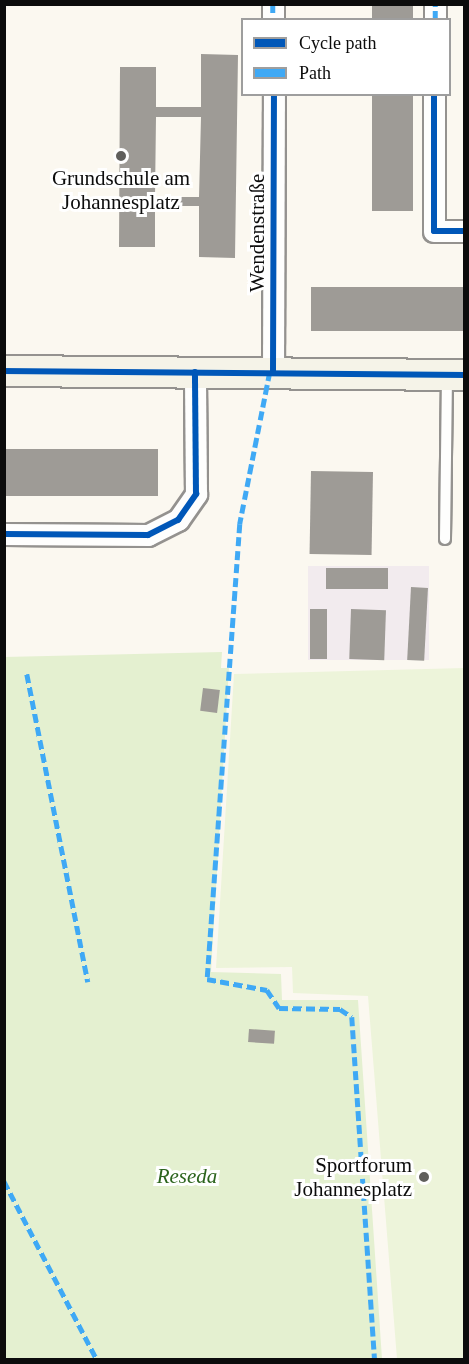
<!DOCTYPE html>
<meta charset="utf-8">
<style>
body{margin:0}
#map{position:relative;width:469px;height:1364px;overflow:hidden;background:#fbf8f0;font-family:Georgia,serif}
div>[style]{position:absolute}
.industrial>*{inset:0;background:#f2ebee;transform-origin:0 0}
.green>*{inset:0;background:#e4f0d0}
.pitch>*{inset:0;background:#edf4da}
.building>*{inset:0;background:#9e9b96;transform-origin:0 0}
.roads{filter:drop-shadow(2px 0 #94928f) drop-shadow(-2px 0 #94928f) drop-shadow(0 2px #94928f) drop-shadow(0 -2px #94928f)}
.lane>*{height:10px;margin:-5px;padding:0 5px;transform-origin:5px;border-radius:5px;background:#fefefd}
.street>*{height:21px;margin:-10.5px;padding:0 10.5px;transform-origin:10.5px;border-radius:10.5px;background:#fefefd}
.secondary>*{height:30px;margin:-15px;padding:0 15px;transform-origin:15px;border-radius:15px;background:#f5f3e8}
.quiet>*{height:4.5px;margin-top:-2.25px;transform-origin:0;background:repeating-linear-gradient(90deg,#3fa9f5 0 9px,transparent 0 13.5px)}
.cycleway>*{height:6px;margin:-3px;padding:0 3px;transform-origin:3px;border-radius:3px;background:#0057b8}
.dots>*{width:16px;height:16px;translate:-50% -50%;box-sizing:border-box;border:3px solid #fff;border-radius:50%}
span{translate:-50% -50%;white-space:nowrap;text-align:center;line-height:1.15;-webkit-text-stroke:6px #fff;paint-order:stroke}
.poi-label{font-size:21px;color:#0c0c0c}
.right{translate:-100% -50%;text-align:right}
.street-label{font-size:21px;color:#0c0c0c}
.park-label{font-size:21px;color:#2c641d;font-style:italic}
.frame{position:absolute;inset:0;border:6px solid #0c0c0c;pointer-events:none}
.legend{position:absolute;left:241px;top:18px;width:210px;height:78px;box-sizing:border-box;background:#fff;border:2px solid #9e9e9e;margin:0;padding:8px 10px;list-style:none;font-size:18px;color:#0c0c0c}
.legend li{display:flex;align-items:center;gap:12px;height:30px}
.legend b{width:30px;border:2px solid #9e9e9e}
</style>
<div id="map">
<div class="industrial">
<div style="left:308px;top:566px;width:121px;height:94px"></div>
</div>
<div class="green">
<div style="clip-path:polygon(222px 652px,221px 668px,229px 668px,211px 972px,281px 974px,282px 1000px,358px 1000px,382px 1359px,5px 1359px,4px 657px)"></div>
</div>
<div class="pitch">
<div style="clip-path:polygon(464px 668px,464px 1359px,397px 1359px,368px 996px,293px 993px,292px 967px,216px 968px,234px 674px)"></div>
</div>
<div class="building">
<div style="left:372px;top:4px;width:41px;height:16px"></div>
<div style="clip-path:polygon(evenodd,201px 54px,238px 55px,235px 258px,199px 257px,199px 206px,155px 206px,155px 247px,119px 247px,120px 67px,156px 67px,156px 107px,201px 107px,201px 54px,156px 117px,201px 117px,199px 197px,155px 197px,156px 117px)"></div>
<div style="left:372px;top:94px;width:41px;height:117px"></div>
<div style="left:311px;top:287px;width:153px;height:44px"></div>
<div style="left:4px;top:449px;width:154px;height:47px"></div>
<div style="left:311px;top:471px;width:62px;height:83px;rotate:1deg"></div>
<div style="left:326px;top:568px;width:62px;height:21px"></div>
<div style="left:411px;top:587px;width:17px;height:73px;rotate:3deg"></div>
<div style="left:310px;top:609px;width:17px;height:50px"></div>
<div style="left:351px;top:609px;width:35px;height:50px;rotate:2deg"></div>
<div style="left:203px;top:688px;width:17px;height:23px;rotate:7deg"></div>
<div style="left:249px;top:1029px;width:26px;height:13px;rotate:4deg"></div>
</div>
<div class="roads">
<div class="lane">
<div style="left:445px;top:539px;width:164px;rotate:-89.3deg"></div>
</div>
<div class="street">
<div style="left:273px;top:4px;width:16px;rotate:90deg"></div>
<div style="left:435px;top:20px;width:16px;rotate:-90deg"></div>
<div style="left:434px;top:94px;width:137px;rotate:90deg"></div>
<div style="left:434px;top:231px;width:30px"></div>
<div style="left:273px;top:372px;width:278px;rotate:-89.8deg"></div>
<div style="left:4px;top:534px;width:144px;rotate:0.4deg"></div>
<div style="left:148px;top:535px;width:34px;rotate:-27deg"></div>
<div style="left:178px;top:520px;width:32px;rotate:-55deg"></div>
<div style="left:196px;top:494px;width:122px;rotate:-90.5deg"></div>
</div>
<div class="secondary">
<div style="left:4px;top:371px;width:460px;rotate:0.5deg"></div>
</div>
</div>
<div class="quiet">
<div style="left:273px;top:4px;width:16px;rotate:90deg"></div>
<div style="left:435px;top:20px;width:16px;rotate:-90deg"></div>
<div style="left:270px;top:372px;width:155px;rotate:101.2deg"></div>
<div style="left:240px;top:524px;width:456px;rotate:94.1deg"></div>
<div style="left:207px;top:979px;width:61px;rotate:10.4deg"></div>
<div style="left:267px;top:990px;width:22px;rotate:56deg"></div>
<div style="left:279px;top:1008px;width:61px;rotate:0.9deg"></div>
<div style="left:340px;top:1009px;width:14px;rotate:34deg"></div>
<div style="left:352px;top:1017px;width:344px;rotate:86.2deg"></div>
<div style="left:27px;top:674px;width:314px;rotate:78.8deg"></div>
<div style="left:4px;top:1181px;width:202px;rotate:62.5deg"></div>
</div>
<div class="cycleway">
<div style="left:434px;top:94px;width:137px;rotate:90deg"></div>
<div style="left:434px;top:231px;width:30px"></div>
<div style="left:4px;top:371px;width:460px;rotate:0.5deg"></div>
<div style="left:273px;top:372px;width:278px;rotate:-89.8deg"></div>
<div style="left:4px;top:534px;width:144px;rotate:0.4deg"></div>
<div style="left:148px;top:535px;width:34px;rotate:-27deg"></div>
<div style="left:178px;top:520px;width:32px;rotate:-55deg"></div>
<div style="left:196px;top:494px;width:122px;rotate:-90.5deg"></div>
</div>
<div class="dots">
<div style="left:121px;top:156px;background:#605f5c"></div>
<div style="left:424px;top:1177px;background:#605f5c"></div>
</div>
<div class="poi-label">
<span style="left:121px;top:190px">Grundschule am<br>Johannesplatz</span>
<span class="right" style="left:412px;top:1177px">Sportforum<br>Johannesplatz</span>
</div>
<div class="street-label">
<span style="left:257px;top:233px;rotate:-90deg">Wendenstraße</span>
</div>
<div class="park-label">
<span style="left:187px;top:1176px">Reseda</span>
</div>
<div class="frame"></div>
<ul class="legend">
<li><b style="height:8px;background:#0057b8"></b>Cycle path</li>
<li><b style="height:8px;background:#3fa9f5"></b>Path</li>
</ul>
</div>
